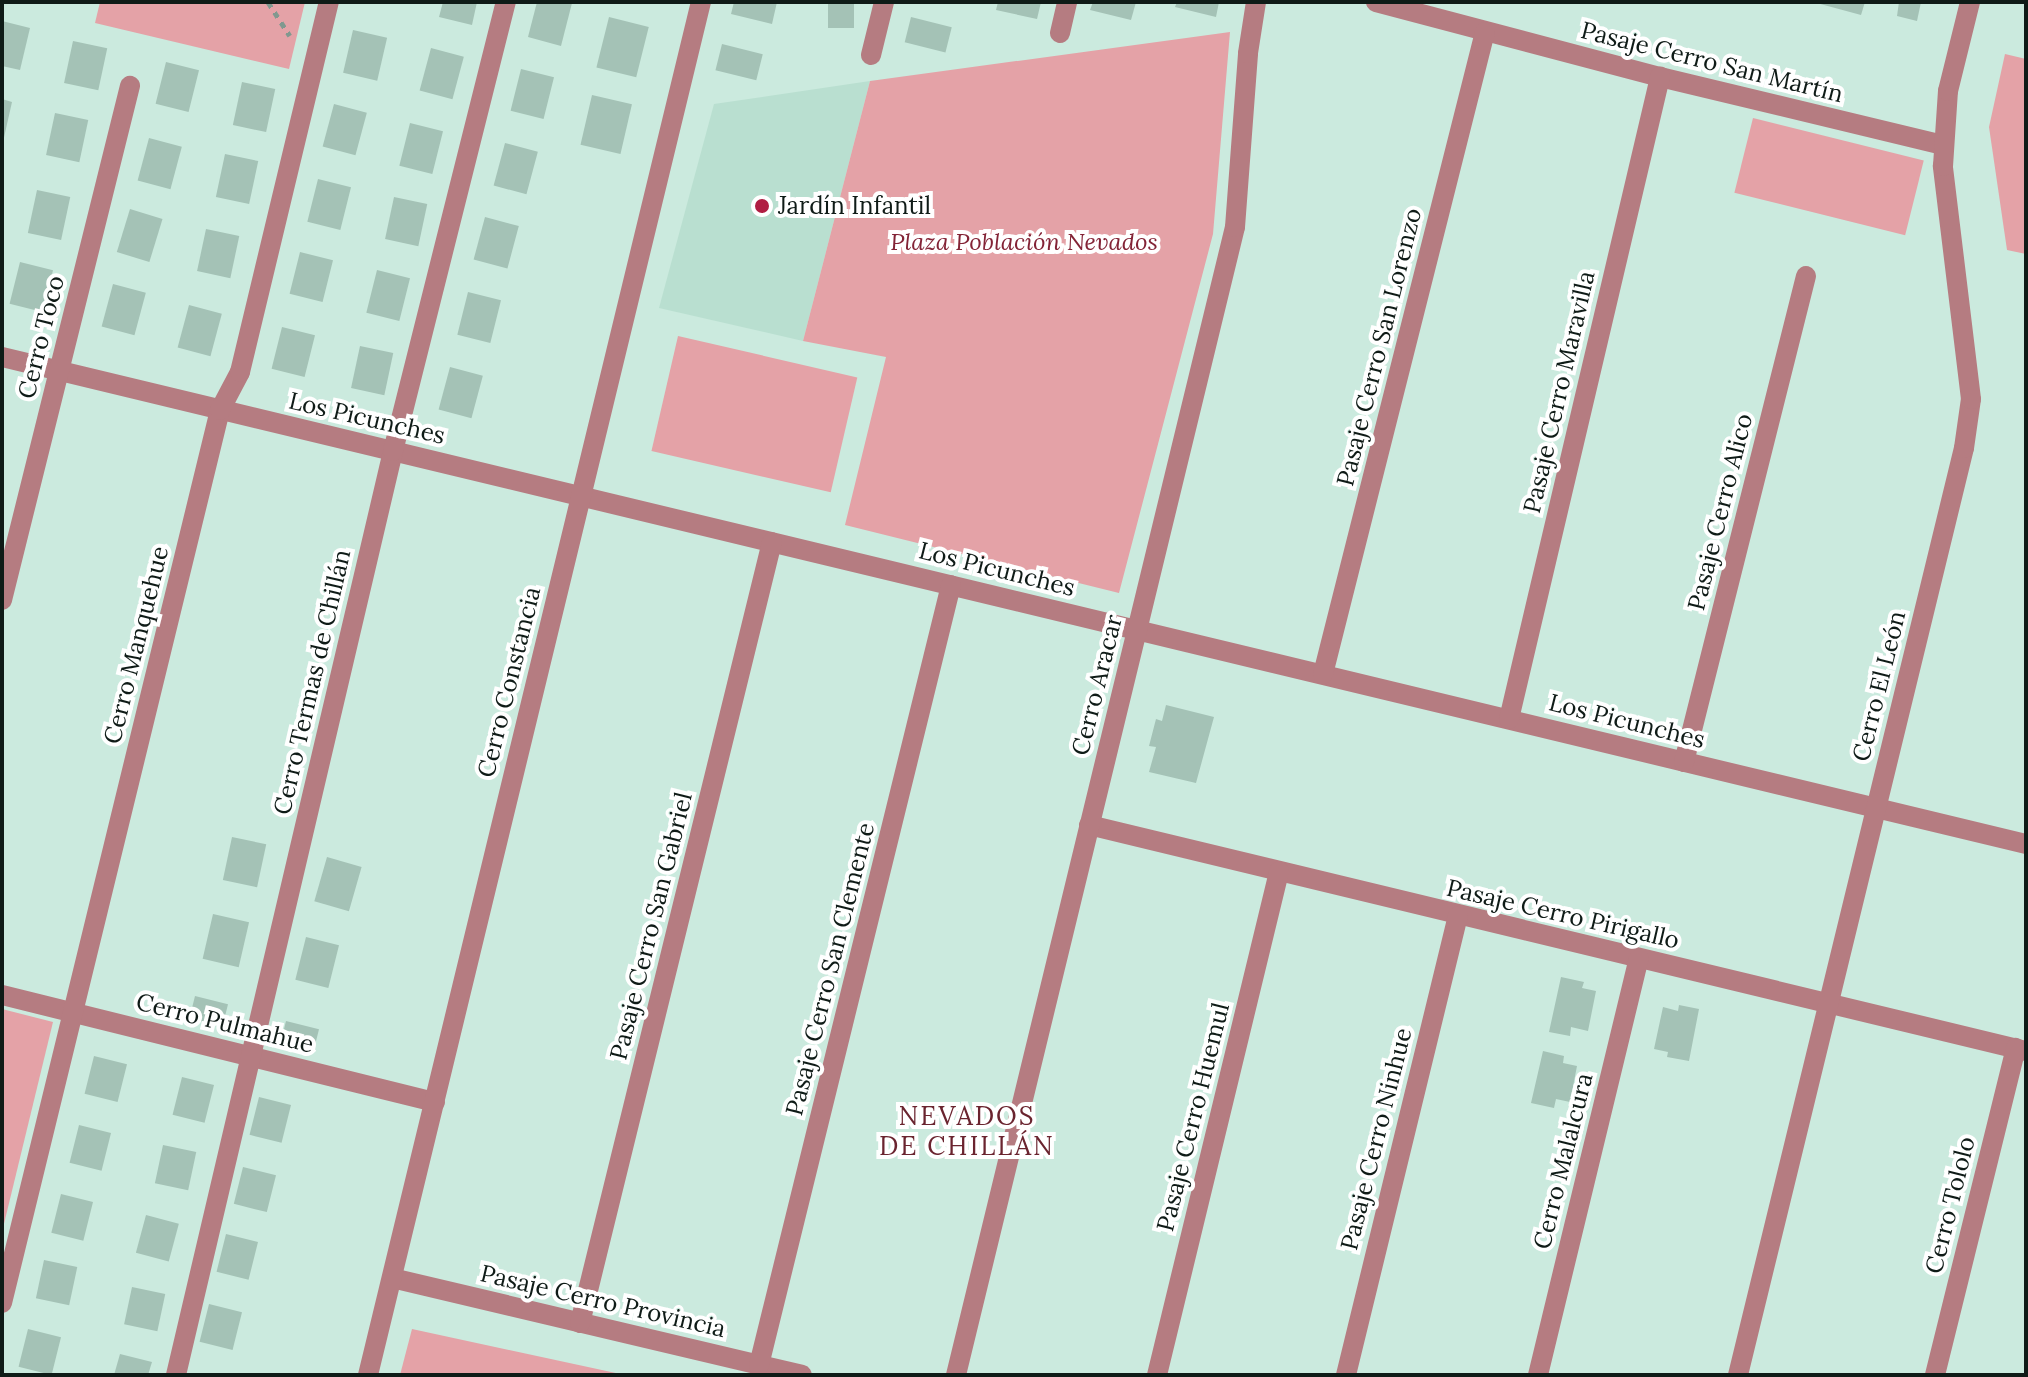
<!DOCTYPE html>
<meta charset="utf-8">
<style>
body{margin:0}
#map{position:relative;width:2028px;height:1377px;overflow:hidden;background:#cbeade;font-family:Lora,serif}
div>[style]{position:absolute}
.built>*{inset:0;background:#b9dfd0}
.green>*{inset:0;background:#e4a2a7;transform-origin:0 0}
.building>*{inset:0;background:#a4c2b6;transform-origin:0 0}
.path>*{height:5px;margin-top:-2.5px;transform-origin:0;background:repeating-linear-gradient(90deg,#81988f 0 6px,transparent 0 12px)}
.minor>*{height:20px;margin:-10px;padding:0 10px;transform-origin:10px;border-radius:10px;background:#b57c81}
.tertiary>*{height:20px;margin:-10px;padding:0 10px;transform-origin:10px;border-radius:10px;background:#b57c81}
.dots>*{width:22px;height:22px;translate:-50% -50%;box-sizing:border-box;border:4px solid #fff;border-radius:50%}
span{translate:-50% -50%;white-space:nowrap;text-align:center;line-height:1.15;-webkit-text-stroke:8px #fff;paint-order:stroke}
.street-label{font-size:24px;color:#0f1b17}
.poi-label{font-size:24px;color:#0f1b17}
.left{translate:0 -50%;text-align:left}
.park-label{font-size:24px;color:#832336;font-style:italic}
.neighbourhood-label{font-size:26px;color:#6a242f;letter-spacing:2px}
.frame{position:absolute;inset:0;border:4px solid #0f1b17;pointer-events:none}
</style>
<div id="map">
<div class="built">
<div style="clip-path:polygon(870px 81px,803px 341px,659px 308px,714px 104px)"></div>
</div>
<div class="green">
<div style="clip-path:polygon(100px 2px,305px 2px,289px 69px,95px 23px)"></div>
<div style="clip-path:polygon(1230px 32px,1213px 234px,1119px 593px,845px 525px,886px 357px,803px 341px,870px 81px)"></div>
<div style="clip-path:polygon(2005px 54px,2026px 59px,2026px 254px,2007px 250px,1989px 127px)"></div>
<div style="left:1753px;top:118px;width:176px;height:77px;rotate:14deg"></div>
<div style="left:678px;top:336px;width:184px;height:118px;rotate:13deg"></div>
<div style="clip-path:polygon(2px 1009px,53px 1022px,2px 1232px)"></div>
<div style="clip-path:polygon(412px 1329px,625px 1375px,400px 1375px)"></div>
</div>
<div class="building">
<div style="clip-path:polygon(443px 2px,477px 2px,472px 25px,439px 17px)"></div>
<div style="clip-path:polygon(537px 2px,572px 3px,561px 46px,528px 37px)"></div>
<div style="clip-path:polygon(734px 2px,777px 2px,772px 24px,731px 14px)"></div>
<div style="left:828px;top:2px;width:26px;height:26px"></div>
<div style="clip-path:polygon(998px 2px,1041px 2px,1037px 19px,996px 10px)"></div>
<div style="clip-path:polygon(1093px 2px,1136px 2px,1131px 20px,1090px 10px)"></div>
<div style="clip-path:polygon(1177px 2px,1219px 2px,1216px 17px,1175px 7px)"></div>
<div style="clip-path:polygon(1813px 2px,1865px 2px,1861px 15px)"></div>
<div style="clip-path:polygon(1899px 2px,1921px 2px,1917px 21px,1897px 16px)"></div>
<div style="left:609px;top:17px;width:41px;height:52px;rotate:14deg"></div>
<div style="left:911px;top:17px;width:42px;height:26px;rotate:14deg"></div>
<div style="clip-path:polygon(2px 21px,30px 28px,20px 70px,2px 66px)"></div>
<div style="left:353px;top:30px;width:35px;height:44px;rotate:13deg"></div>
<div style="left:73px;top:41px;width:35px;height:43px;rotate:12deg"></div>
<div style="left:722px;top:44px;width:42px;height:27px;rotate:14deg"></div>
<div style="left:431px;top:48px;width:34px;height:44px;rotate:15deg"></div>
<div style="left:166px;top:62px;width:34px;height:43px;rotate:14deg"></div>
<div style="left:521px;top:69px;width:34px;height:43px;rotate:14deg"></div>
<div style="left:242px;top:82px;width:34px;height:44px;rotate:12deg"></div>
<div style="left:592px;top:95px;width:41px;height:51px;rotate:13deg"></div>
<div style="clip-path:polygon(2px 99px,12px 102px,3px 142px,2px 142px)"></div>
<div style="left:334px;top:104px;width:34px;height:44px;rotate:15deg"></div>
<div style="left:55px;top:113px;width:34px;height:43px;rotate:12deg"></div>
<div style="left:410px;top:123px;width:34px;height:44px;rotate:14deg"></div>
<div style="left:149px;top:138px;width:34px;height:44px;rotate:15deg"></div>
<div style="left:505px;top:143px;width:34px;height:44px;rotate:15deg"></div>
<div style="left:225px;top:154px;width:34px;height:44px;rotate:12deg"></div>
<div style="left:318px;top:179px;width:34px;height:44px;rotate:14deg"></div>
<div style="left:37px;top:190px;width:34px;height:44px;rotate:12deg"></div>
<div style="left:394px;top:197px;width:34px;height:43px;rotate:12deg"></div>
<div style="left:130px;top:209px;width:34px;height:45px;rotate:17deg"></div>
<div style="left:485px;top:217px;width:35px;height:44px;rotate:15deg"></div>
<div style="left:206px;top:229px;width:34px;height:43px;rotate:12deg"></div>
<div style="left:300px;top:252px;width:34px;height:43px;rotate:14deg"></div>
<div style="left:20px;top:262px;width:34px;height:43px;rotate:14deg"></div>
<div style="left:377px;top:270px;width:34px;height:44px;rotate:14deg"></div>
<div style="left:113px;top:284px;width:34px;height:44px;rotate:15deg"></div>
<div style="left:468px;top:292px;width:34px;height:44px;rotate:14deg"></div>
<div style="left:189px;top:305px;width:34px;height:44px;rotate:15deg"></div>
<div style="left:282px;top:327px;width:34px;height:43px;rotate:14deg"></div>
<div style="left:360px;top:346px;width:34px;height:43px;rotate:12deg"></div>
<div style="left:450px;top:367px;width:34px;height:44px;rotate:15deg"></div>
<div style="clip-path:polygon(1166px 705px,1214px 717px,1196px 783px,1149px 772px,1156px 747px,1149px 746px,1156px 719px,1162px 721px)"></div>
<div style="left:232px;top:837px;width:35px;height:44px;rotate:12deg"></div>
<div style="left:327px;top:857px;width:36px;height:46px;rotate:16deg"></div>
<div style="left:213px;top:914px;width:37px;height:46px;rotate:13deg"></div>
<div style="left:306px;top:937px;width:34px;height:44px;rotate:14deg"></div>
<div style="clip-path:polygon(1561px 977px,1584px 982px,1582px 988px,1596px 991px,1588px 1031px,1571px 1027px,1570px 1036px,1549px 1032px)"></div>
<div style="left:195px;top:996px;width:34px;height:23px;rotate:14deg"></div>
<div style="clip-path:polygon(1679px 1005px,1699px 1009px,1689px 1061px,1667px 1057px,1668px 1052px,1654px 1049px,1663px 1007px,1678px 1011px)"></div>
<div style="left:286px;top:1021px;width:34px;height:22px;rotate:14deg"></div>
<div style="clip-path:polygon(1543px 1051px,1564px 1056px,1563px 1063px,1577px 1066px,1570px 1102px,1556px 1099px,1554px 1108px,1531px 1103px)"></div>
<div style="left:94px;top:1056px;width:34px;height:39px;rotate:14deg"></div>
<div style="left:182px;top:1077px;width:33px;height:39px;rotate:14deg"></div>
<div style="left:259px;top:1097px;width:33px;height:39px;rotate:14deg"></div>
<div style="left:79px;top:1125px;width:33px;height:39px;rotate:14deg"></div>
<div style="left:163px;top:1145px;width:34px;height:39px;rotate:12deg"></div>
<div style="left:243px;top:1167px;width:34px;height:38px;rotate:14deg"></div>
<div style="left:61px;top:1194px;width:33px;height:40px;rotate:14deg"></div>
<div style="left:146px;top:1215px;width:34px;height:39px;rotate:15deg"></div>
<div style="left:226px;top:1234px;width:33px;height:39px;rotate:14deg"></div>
<div style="left:44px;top:1260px;width:34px;height:39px;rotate:12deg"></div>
<div style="left:132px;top:1287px;width:34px;height:38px;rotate:12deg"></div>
<div style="left:209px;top:1304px;width:34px;height:39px;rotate:14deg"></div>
<div style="left:28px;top:1329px;width:34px;height:39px;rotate:14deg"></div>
<div style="clip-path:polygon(120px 1354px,152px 1362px,148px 1375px,114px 1375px)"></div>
</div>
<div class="path">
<div style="left:268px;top:2px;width:40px;rotate:57.1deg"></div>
</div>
<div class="minor">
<div style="left:1376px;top:2px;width:294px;rotate:14.8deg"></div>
<div style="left:1660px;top:77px;width:291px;rotate:13.5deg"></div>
<div style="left:1060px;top:33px;width:32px;rotate:-77deg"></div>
<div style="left:871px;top:55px;width:55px;rotate:-76.2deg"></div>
<div style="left:2px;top:357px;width:2082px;rotate:13.53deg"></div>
<div style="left:2px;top:600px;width:530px;rotate:-76.02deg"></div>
<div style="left:1323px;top:674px;width:662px;rotate:-75.84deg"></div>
<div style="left:1509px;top:719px;width:660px;rotate:-76.76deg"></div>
<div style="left:1684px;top:762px;width:501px;rotate:-75.91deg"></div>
<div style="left:1089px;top:825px;width:964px;rotate:13.56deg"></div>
<div style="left:2px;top:995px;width:446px;rotate:13.9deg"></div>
<div style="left:392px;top:1278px;width:421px;rotate:13.3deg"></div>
<div style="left:2px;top:1303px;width:919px;rotate:-76.28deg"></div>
<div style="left:220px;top:410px;width:43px;rotate:-62.2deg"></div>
<div style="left:240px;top:372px;width:381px;rotate:-76.5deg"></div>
<div style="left:580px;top:1323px;width:804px;rotate:-76.19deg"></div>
<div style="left:759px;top:1365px;width:803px;rotate:-76.17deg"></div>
<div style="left:176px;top:1375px;width:949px;rotate:-76.78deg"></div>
<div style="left:393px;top:451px;width:463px;rotate:-75.9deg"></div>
<div style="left:368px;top:1375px;width:1413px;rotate:-76.37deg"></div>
<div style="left:1157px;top:1375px;width:518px;rotate:-76.37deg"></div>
<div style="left:1346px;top:1375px;width:472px;rotate:-76.3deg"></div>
<div style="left:1538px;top:1375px;width:428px;rotate:-76.4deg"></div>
<div style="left:1738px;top:1375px;width:954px;rotate:-76.3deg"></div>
<div style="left:1964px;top:448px;width:49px;rotate:-81.9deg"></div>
<div style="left:1971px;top:399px;width:235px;rotate:-96.9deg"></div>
<div style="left:1943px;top:166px;width:75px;rotate:-86.2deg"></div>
<div style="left:1948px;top:91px;width:92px;rotate:-76.1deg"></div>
<div style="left:1935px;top:1375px;width:337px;rotate:-76.1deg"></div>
</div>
<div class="tertiary">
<div style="left:956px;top:1375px;width:1181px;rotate:-76.34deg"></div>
<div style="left:1235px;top:227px;width:174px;rotate:-85.7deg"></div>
<div style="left:1248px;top:53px;width:52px;rotate:-81.1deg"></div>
</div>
<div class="dots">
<div style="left:762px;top:206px;background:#b01d42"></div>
</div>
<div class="street-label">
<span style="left:1712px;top:62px;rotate:14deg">Pasaje Cerro San Martín</span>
<span style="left:41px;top:337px;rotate:-76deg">Cerro Toco</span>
<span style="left:1379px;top:347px;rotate:-76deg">Pasaje Cerro San Lorenzo</span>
<span style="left:1559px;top:392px;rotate:-77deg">Pasaje Cerro Maravilla</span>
<span style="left:367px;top:418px;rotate:13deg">Los Picunches</span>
<span style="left:1720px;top:512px;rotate:-76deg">Pasaje Cerro Alico</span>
<span style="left:997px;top:569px;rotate:14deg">Los Picunches</span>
<span style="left:136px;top:645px;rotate:-76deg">Cerro Manquehue</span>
<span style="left:312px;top:682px;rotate:-77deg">Cerro Termas de Chillán</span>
<span style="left:509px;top:682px;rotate:-76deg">Cerro Constancia</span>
<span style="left:1097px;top:685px;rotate:-76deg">Cerro Aracar</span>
<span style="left:1879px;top:686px;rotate:-76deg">Cerro El León</span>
<span style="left:1627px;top:721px;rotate:14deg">Los Picunches</span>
<span style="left:1563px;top:914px;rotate:13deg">Pasaje Cerro Pirigallo</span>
<span style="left:651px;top:926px;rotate:-76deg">Pasaje Cerro San Gabriel</span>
<span style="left:830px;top:969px;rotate:-76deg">Pasaje Cerro San Clemente</span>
<span style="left:225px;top:1023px;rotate:14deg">Cerro Pulmahue</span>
<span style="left:1193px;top:1117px;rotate:-76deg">Pasaje Cerro Huemul</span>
<span style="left:1376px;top:1139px;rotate:-76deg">Pasaje Cerro Ninhue</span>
<span style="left:1563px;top:1161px;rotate:-76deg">Cerro Malalcura</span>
<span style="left:1950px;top:1205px;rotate:-76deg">Cerro Tololo</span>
<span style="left:603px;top:1301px;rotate:13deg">Pasaje Cerro Provincia</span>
</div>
<div class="poi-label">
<span class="left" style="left:778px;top:206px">Jardín Infantil</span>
</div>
<div class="park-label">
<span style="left:1024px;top:242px">Plaza Población Nevados</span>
</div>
<div class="neighbourhood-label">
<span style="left:967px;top:1131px">NEVADOS<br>DE CHILLÁN</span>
</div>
<div class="frame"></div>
</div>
